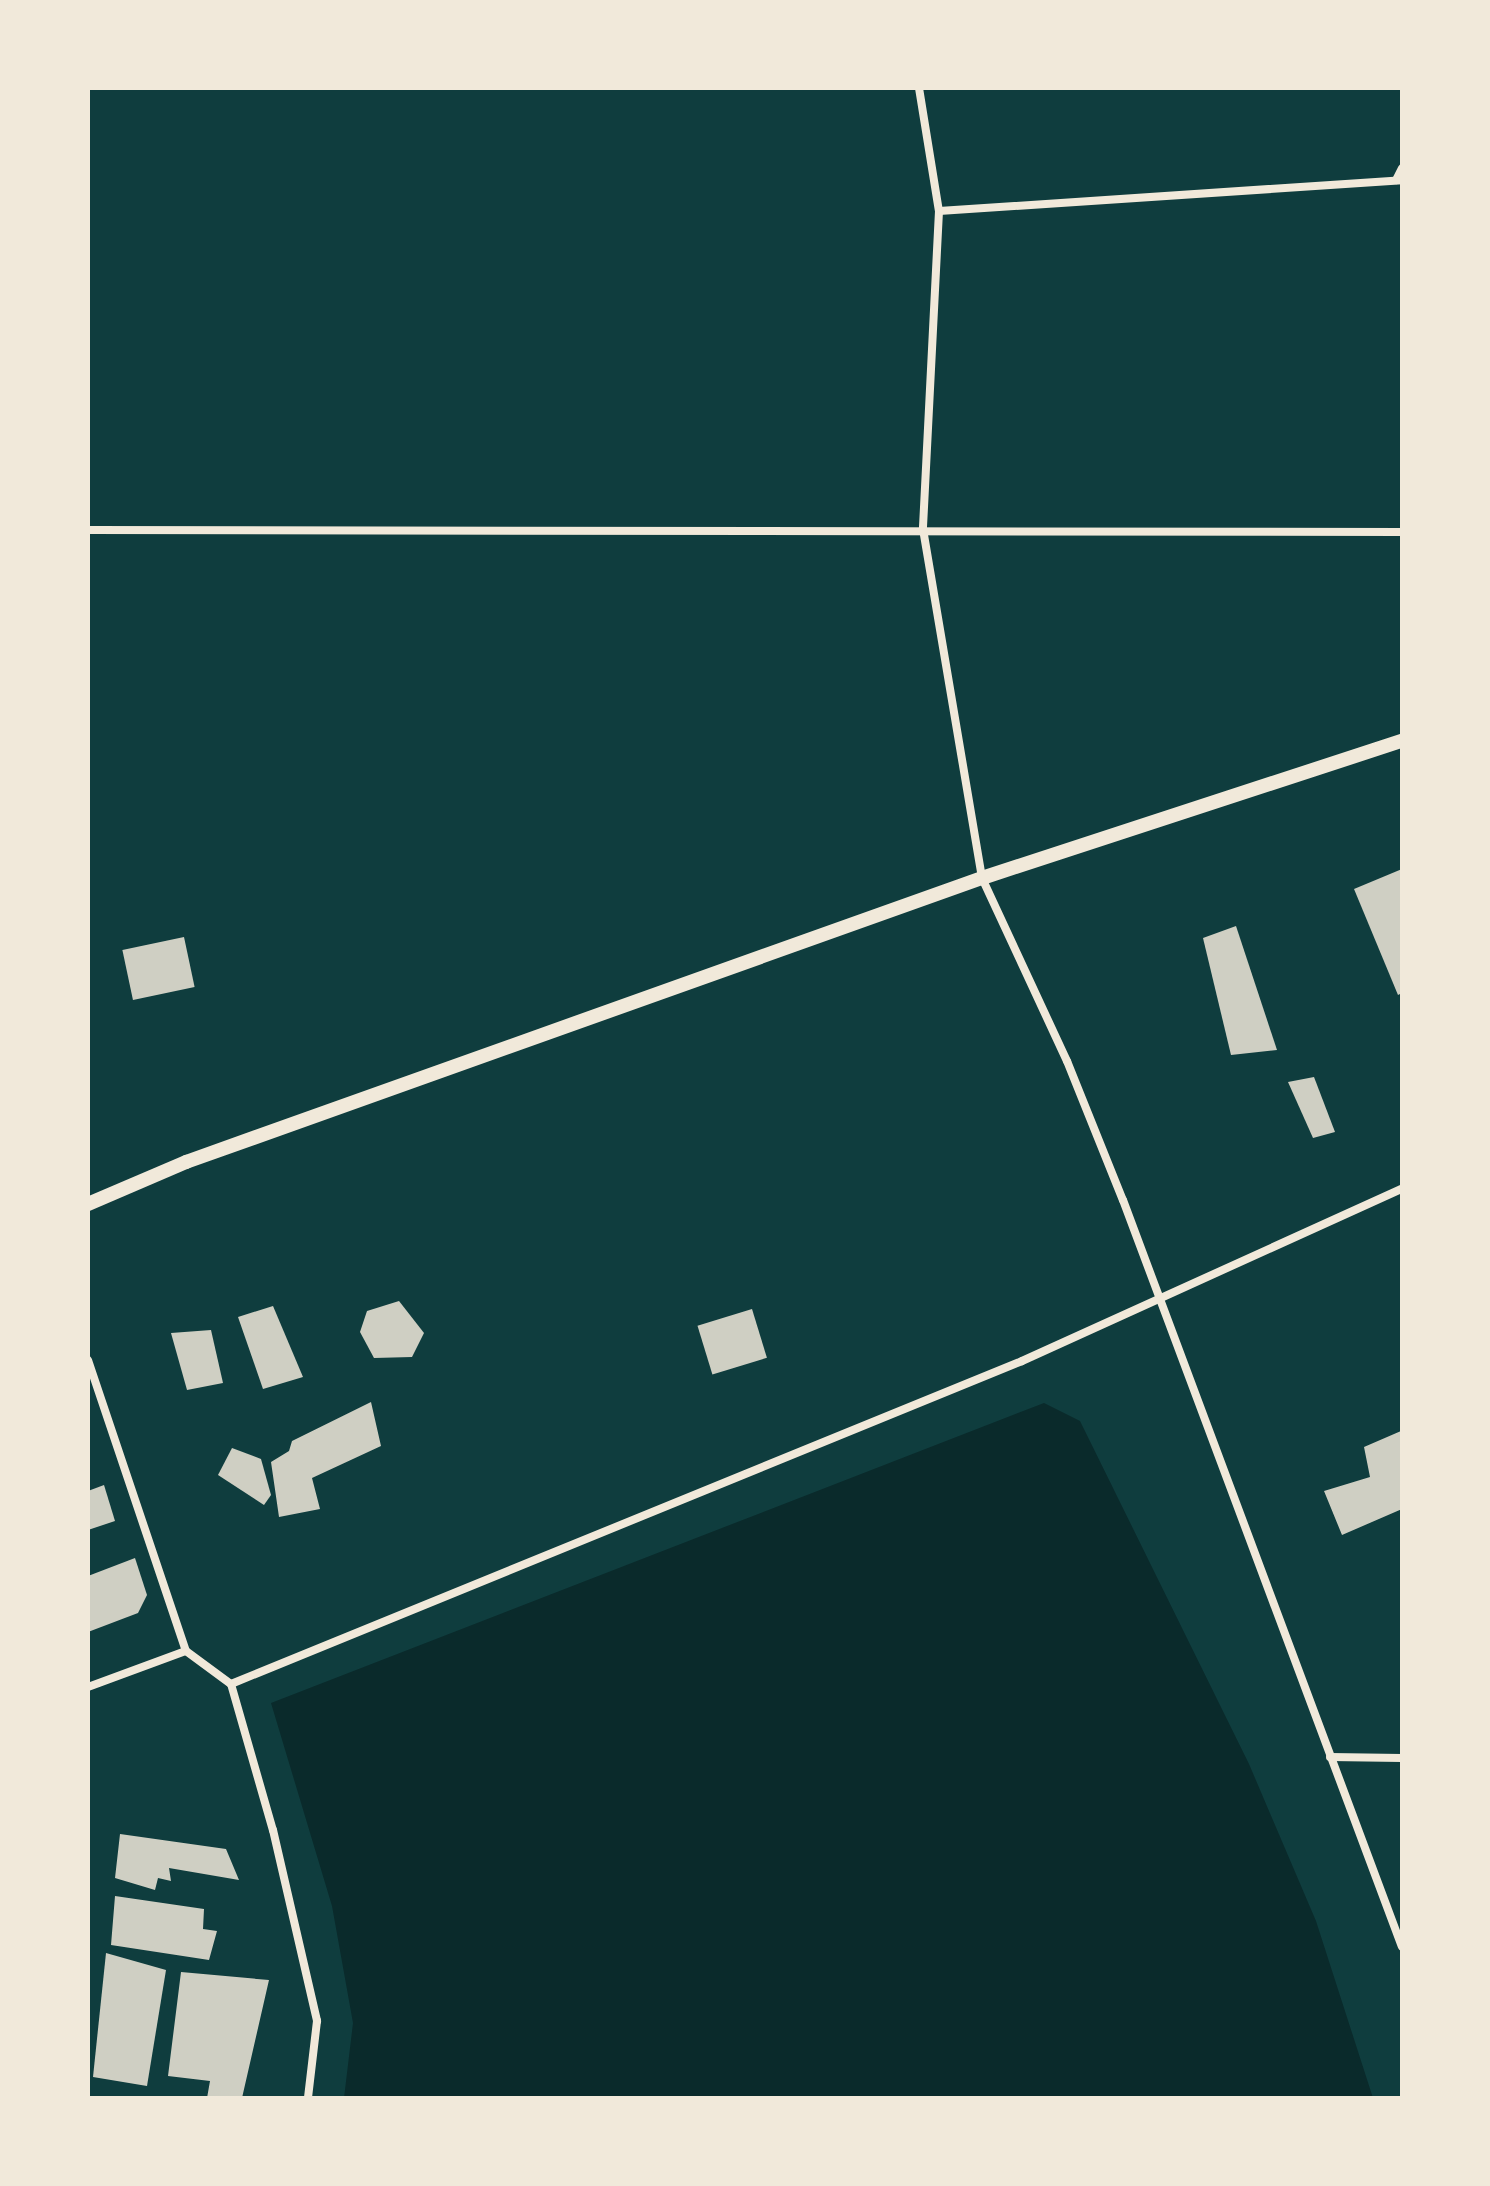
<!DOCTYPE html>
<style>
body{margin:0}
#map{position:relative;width:1490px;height:2186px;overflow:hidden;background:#0f3d3e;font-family:"Sofia Sans Condensed",sans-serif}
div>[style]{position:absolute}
.water>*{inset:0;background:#0a2a2b}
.building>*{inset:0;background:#cfcfc3;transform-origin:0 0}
.minor>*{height:8px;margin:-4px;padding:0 4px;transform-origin:4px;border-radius:4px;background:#f1e9da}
.tertiary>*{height:14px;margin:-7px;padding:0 7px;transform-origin:7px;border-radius:7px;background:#f1e9da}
span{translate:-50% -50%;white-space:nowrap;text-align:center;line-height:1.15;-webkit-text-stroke:8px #f1e9da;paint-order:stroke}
.frame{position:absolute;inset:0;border:90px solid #f1e9da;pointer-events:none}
</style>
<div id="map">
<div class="water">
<div style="clip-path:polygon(1044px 1403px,1080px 1421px,1249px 1764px,1316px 1921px,1373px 2098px,344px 2098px,353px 2023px,332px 1906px,271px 1703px)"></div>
</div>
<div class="building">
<div style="clip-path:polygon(1402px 869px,1402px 993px,1398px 995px,1354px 889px)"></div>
<div style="clip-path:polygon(1236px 926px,1277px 1050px,1231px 1055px,1203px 938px)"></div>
<div style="left:184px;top:937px;width:51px;height:63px;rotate:78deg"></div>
<div style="clip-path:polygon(1314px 1077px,1335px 1132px,1313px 1138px,1288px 1082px)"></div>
<div style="clip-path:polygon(399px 1301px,424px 1333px,412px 1357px,374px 1358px,360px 1332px,367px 1311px)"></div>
<div style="clip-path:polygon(273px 1306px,303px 1377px,263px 1389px,238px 1317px)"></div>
<div style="left:752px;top:1309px;width:51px;height:57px;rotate:73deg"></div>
<div style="clip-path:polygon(211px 1330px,223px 1383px,187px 1390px,171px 1333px)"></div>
<div style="clip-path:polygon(371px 1402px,381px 1446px,312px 1478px,320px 1509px,279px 1517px,271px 1462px,289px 1451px,292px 1441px)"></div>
<div style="clip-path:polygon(1401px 1431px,1402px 1509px,1342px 1535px,1324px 1491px,1370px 1477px,1364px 1447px)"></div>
<div style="clip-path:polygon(232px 1448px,261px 1459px,271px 1495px,264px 1505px,218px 1475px)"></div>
<div style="clip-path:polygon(104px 1485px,115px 1521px,88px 1530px,88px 1491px)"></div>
<div style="clip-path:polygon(135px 1558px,147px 1595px,138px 1613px,88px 1632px,88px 1576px)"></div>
<div style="clip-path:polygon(120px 1834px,226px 1849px,239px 1880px,169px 1868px,171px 1881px,158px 1878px,155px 1890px,115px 1878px)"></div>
<div style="clip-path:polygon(115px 1896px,204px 1909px,203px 1929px,217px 1931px,209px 1960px,111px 1945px)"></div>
<div style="clip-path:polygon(106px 1953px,166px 1970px,147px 2086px,93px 2077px)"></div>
<div style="clip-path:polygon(181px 1972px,269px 1980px,242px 2098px,207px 2098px,210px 2081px,168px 2076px)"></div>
</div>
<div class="minor">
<div style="left:919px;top:88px;width:125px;rotate:80.8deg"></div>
<div style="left:939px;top:211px;width:318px;rotate:92.9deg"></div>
<div style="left:923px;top:529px;width:354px;rotate:80.4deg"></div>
<div style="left:982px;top:878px;width:202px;rotate:65.1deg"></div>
<div style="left:1067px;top:1061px;width:150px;rotate:68.1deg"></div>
<div style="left:1123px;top:1200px;width:797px;rotate:69.52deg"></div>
<div style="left:1396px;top:180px;width:13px;rotate:-63deg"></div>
<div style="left:939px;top:211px;width:464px;rotate:-3.8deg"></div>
<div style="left:88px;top:530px;width:1314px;rotate:0.09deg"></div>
<div style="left:88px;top:1360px;width:307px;rotate:71.4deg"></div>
<div style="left:186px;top:1651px;width:56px;rotate:36.3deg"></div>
<div style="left:231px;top:1684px;width:152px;rotate:74deg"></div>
<div style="left:273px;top:1830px;width:196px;rotate:77deg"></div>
<div style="left:317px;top:2021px;width:78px;rotate:96.7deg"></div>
<div style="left:231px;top:1684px;width:854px;rotate:-22.21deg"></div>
<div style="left:1022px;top:1361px;width:417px;rotate:-24.4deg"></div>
<div style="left:88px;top:1687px;width:104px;rotate:-20.2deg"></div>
<div style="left:1330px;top:1757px;width:72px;rotate:0.8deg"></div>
</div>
<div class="tertiary">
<div style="left:88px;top:1204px;width:107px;rotate:-23.2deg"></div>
<div style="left:186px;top:1162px;width:845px;rotate:-19.64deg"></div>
<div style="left:982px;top:878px;width:442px;rotate:-18.1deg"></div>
</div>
<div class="frame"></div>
</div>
